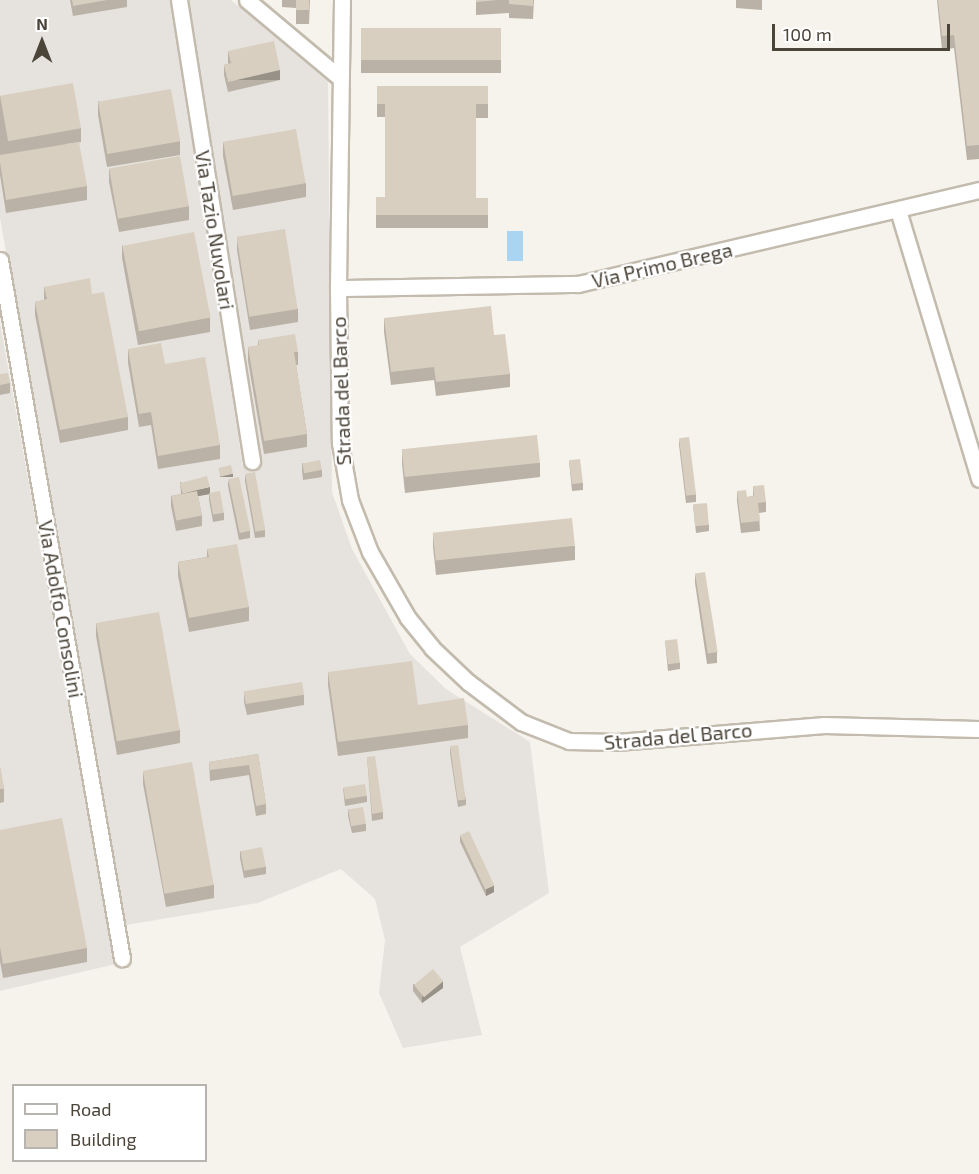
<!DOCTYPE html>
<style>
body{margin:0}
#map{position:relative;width:979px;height:1174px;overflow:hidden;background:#f6f3ec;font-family:"Exo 2",sans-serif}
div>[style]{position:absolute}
.industrial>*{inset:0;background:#e6e2dd}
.water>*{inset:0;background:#a9d4f2;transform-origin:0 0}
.roads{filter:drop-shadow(2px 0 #c2bbae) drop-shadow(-2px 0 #c2bbae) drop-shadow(0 2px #c2bbae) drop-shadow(0 -2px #c2bbae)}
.minor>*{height:15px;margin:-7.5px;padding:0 7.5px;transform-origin:7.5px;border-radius:7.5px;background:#fff}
.wall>*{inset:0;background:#bab2a6;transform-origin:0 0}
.shaded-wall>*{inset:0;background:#979187;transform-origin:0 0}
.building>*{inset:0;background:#d8cfc1;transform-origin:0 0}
span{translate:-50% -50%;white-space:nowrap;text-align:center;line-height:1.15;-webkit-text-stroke:4.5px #fff;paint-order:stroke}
.street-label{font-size:20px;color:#4b4439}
.legend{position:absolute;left:12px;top:1084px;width:195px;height:78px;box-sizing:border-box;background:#fff;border:2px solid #b7b4b0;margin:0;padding:8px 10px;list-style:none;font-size:18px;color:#4b4439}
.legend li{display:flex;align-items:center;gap:12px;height:30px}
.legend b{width:30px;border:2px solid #b7b4b0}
.north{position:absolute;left:12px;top:12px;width:60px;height:60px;-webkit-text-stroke:4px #fff;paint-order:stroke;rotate:0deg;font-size:16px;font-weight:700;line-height:24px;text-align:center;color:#4b4439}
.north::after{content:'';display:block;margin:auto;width:21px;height:27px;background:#4b4439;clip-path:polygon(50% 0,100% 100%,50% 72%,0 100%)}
.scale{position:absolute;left:772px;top:24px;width:178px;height:27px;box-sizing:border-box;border:3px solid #4b4439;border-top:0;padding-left:8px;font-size:18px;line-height:21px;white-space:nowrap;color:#4b4439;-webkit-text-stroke:4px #fff;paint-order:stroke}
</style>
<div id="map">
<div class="industrial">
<div style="clip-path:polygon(0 0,171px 0,243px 467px,259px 464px,189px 0,231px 0,328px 82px,332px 492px,352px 549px,410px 654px,446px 689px,530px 742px,549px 893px,460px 947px,482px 1035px,403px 1048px,379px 993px,385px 940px,375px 899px,341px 869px,258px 903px,126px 925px,0 218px)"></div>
<div style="clip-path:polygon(0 323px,116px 964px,0 991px)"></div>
</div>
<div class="water">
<div style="left:507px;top:231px;width:16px;height:30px"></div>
</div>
<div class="roads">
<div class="minor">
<div style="left:179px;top:0;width:467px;rotate:81deg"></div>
<div style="left:247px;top:0;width:121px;rotate:40deg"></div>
<div style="left:342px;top:0;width:288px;rotate:90.8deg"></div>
<div style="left:338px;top:288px;width:155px;rotate:89.3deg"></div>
<div style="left:340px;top:443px;width:58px;rotate:80deg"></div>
<div style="left:350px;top:500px;width:56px;rotate:69deg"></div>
<div style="left:370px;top:552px;width:76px;rotate:60.1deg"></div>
<div style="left:408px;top:618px;width:38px;rotate:51deg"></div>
<div style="left:432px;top:648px;width:50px;rotate:43.4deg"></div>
<div style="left:468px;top:682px;width:66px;rotate:37deg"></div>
<div style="left:521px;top:722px;width:52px;rotate:21.6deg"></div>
<div style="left:569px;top:741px;width:48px;rotate:1.2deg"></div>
<div style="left:617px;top:742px;width:208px;rotate:-4.7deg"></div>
<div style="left:824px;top:725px;width:155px;rotate:1.5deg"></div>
<div style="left:898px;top:210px;width:281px;rotate:73.2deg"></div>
<div style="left:0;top:260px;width:709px;rotate:80.09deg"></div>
<div style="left:338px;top:288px;width:240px;rotate:-1deg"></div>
<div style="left:578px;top:284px;width:412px;rotate:-13.2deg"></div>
</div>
</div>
<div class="wall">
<div style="clip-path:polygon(70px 0,127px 0,127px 7px,73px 16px)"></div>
<div style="clip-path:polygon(282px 0,310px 0,309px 24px,296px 24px,296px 8px,282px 7px)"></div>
<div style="clip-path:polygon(476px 0,534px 0,533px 19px,509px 18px,509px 13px,476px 15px)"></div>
<div style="clip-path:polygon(736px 0,762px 0,762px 10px,736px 8px)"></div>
<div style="clip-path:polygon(937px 0,979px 0,979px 159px,967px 160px,954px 48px,942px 50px)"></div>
<div style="left:361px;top:28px;width:140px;height:45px"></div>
<div style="clip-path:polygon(228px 51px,280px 80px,228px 92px,224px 75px,224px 65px,228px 64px)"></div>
<div style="clip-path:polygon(377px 86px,488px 86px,488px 118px,476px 118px,476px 198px,488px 198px,488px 228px,376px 228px,376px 197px,385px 197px,385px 117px,377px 117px)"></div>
<div style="clip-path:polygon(0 96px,81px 128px,81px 142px,66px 144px,87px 186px,87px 200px,6px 213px,0 175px)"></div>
<div style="clip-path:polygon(98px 101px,180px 141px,180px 155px,107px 167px,98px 115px)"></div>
<div style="clip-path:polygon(223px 142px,306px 183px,306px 197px,233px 210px,223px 156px)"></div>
<div style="clip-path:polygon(109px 169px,189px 206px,189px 220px,119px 232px,109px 182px)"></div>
<div style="clip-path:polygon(237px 237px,298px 309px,298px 322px,250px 330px,237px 250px)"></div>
<div style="clip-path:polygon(122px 245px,210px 318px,210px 332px,138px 345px,122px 258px)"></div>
<div style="clip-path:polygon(44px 287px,92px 294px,128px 417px,128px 430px,60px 443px,35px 315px,35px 302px,44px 300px)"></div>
<div style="clip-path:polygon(384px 318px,494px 335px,510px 374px,510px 387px,436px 396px,434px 380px,391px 385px,384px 332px)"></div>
<div style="clip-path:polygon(258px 340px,298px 352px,298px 365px,296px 365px,307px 434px,307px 447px,264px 454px,248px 361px,248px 347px,258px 346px)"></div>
<div style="clip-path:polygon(128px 349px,165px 364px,220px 445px,220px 459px,158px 469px,151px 425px,139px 427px,128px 363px)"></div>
<div style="clip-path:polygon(0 374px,10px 383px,10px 393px,0 395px)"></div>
<div style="clip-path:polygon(679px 439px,696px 495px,696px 502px,686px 503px,679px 445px)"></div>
<div style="clip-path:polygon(402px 451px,540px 463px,540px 477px,405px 493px,402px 464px)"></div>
<div style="clip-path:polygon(569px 461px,583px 483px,583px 490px,572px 491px)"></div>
<div style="clip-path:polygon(302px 463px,322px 470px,322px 477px,303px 480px,302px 470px)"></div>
<div style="clip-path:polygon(245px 474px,265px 530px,265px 537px,255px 538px,245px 481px)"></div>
<div style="clip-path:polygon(228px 480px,250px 531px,250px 538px,239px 540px,228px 486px)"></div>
<div style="clip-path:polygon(180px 482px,210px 493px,224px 513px,224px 520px,213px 522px,209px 500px,209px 494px,198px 496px,202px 516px,202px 526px,176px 531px,171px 506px,171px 496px,181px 494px)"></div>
<div style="clip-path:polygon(753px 486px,766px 502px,766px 512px,759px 513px,760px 531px,741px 533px,737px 501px,737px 491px,747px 497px,753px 496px)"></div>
<div style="clip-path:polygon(693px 505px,709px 525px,709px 531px,696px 533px)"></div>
<div style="clip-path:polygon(433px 533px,575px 546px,575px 560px,436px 575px,433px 547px)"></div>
<div style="clip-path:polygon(207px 549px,249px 607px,249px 621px,189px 632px,178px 576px,178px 562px,207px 557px)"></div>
<div style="clip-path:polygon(695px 573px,717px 652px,717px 663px,707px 664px,695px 583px)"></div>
<div style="clip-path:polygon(96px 623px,180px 730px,180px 743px,117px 755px,96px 636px)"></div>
<div style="clip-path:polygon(665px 640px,680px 663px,680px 669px,668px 671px)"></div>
<div style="clip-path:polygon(328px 672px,418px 705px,468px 725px,468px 738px,338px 756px,328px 685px)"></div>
<div style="clip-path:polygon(244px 692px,304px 695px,304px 705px,247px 715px,244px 702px)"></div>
<div style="clip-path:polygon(450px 746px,466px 799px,466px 805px,458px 807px,450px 753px)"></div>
<div style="clip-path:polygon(258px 754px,266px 804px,266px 814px,256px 816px,249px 775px,210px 781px,209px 762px)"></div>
<div style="clip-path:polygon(367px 757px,383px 812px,383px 819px,372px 821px)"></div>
<div style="clip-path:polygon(0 767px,4px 789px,4px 802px,0 803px)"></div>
<div style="clip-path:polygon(143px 771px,214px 885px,214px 898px,166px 907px,143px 784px)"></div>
<div style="clip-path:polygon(343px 788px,367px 796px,367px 802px,345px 806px)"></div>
<div style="clip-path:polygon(348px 809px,366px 824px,366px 831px,352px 833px,348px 816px)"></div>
<div style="clip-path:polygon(0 830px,87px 948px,87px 962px,3px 978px,0 961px)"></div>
<div style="clip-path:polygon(460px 835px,494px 892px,486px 896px,460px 842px)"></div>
<div style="clip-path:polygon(240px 851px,266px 867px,266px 874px,244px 878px,240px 858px)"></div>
<div style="clip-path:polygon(413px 984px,443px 988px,422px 1003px,413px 991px)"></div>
</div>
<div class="shaded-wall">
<div style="left:280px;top:70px;width:10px;height:53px;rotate:90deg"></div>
<div style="left:233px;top:474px;width:3px;height:13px;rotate:90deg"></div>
<div style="clip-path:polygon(210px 487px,210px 494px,183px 499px,183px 493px)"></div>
<div style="clip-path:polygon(494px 885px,494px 892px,486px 896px,486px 889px)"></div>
<div style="clip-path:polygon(443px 981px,443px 988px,422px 1003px,422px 997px)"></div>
</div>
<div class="building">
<div style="clip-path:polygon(72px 0,107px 0,73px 6px)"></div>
<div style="left:296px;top:0;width:13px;height:10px"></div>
<div style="clip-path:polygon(476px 0,498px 0,476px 2px)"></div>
<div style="clip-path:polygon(509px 0,533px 0,533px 6px,509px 4px)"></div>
<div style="clip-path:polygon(938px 0,979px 0,979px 145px,967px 146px,954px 35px,942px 36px)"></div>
<div style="left:361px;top:28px;width:140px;height:32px"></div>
<div style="clip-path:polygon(274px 41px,280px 70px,228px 82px,224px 65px,231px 63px,228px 51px)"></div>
<div style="left:73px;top:83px;width:46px;height:74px;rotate:80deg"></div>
<div style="clip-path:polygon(377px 86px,488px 86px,488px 104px,476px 104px,476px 198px,488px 198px,488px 215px,376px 215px,376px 197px,385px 197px,385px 104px,377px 104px)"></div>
<div style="left:171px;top:89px;width:53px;height:74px;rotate:80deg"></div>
<div style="left:296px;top:129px;width:55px;height:74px;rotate:80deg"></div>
<div style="clip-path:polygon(79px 142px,87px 186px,6px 200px,0 162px,0 155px)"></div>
<div style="left:180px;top:156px;width:51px;height:72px;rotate:80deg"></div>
<div style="left:285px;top:229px;width:81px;height:49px;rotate:81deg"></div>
<div style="left:194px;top:232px;width:87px;height:73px;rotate:79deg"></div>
<div style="clip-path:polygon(90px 278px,92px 294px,104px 292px,128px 417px,60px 430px,35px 302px,47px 299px,44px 287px)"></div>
<div style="clip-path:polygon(491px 306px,494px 335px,505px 334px,510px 374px,436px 382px,434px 367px,391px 372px,384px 318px)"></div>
<div style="clip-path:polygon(295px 334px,298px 352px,294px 352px,307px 434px,264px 441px,248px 347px,259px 345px,258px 340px)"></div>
<div style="clip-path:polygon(161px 343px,165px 364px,205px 357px,220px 445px,158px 456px,151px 412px,139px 414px,128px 349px)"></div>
<div style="clip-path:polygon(8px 373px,10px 383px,0 385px,0 374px)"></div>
<div style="left:537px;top:435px;width:28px;height:136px;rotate:84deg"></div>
<div style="left:689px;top:437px;width:58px;height:10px;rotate:83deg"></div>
<div style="left:580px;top:459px;width:24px;height:11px;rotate:83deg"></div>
<div style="left:320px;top:460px;width:10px;height:18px;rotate:79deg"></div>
<div style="left:231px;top:465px;width:9px;height:13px;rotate:77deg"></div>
<div style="left:255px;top:472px;width:59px;height:10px;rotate:80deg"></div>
<div style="left:207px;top:476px;width:11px;height:28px;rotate:75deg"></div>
<div style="left:239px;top:477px;width:55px;height:11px;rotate:78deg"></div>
<div style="clip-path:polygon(764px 485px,766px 502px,758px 503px,760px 521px,741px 523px,737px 491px,746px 490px,747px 497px,754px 496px,753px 486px)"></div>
<div style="left:197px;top:491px;width:25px;height:26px;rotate:79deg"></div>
<div style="left:220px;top:491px;width:22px;height:11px;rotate:80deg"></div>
<div style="left:707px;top:503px;width:22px;height:14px;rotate:85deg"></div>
<div style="left:572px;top:518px;width:28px;height:140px;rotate:84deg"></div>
<div style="clip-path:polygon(237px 544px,249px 607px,189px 618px,178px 562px,209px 557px,207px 549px)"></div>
<div style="left:705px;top:572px;width:81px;height:10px;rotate:81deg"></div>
<div style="left:159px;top:612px;width:120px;height:64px;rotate:80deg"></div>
<div style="left:677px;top:639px;width:24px;height:12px;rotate:83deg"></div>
<div style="clip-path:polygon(412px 661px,418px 705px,464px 698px,468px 725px,338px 742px,328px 672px)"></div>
<div style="left:302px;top:682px;width:13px;height:59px;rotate:81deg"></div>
<div style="left:458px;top:745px;width:55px;height:8px;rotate:82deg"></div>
<div style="clip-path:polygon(258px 754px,266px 804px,256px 806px,249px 765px,210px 770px,209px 762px)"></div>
<div style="clip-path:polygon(375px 756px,383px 812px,372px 814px,367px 757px)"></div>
<div style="left:192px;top:762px;width:125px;height:50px;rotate:80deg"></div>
<div style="clip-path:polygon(0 767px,4px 789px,0 789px)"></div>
<div style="left:365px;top:784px;width:12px;height:22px;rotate:81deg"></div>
<div style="left:363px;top:807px;width:17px;height:15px;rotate:80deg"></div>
<div style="clip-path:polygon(62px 818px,87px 948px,3px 964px,0 947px,0 830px)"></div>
<div style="left:469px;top:831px;width:60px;height:10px;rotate:65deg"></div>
<div style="left:262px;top:847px;width:20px;height:22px;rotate:79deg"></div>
<div style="left:433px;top:969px;width:16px;height:25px;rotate:50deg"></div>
</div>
<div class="street-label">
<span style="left:215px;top:230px;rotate:81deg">Via Tazio Nuvolari</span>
<span style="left:662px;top:265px;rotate:-13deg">Via Primo Brega</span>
<span style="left:341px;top:391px;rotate:-92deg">Strada del Barco</span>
<span style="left:61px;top:609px;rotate:80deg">Via Adolfo Consolini</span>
<span style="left:678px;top:736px;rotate:-5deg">Strada del Barco</span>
</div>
<ul class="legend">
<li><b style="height:8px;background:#fff"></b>Road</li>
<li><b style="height:16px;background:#d8cfc1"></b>Building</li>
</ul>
<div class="north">N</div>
<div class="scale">100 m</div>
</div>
